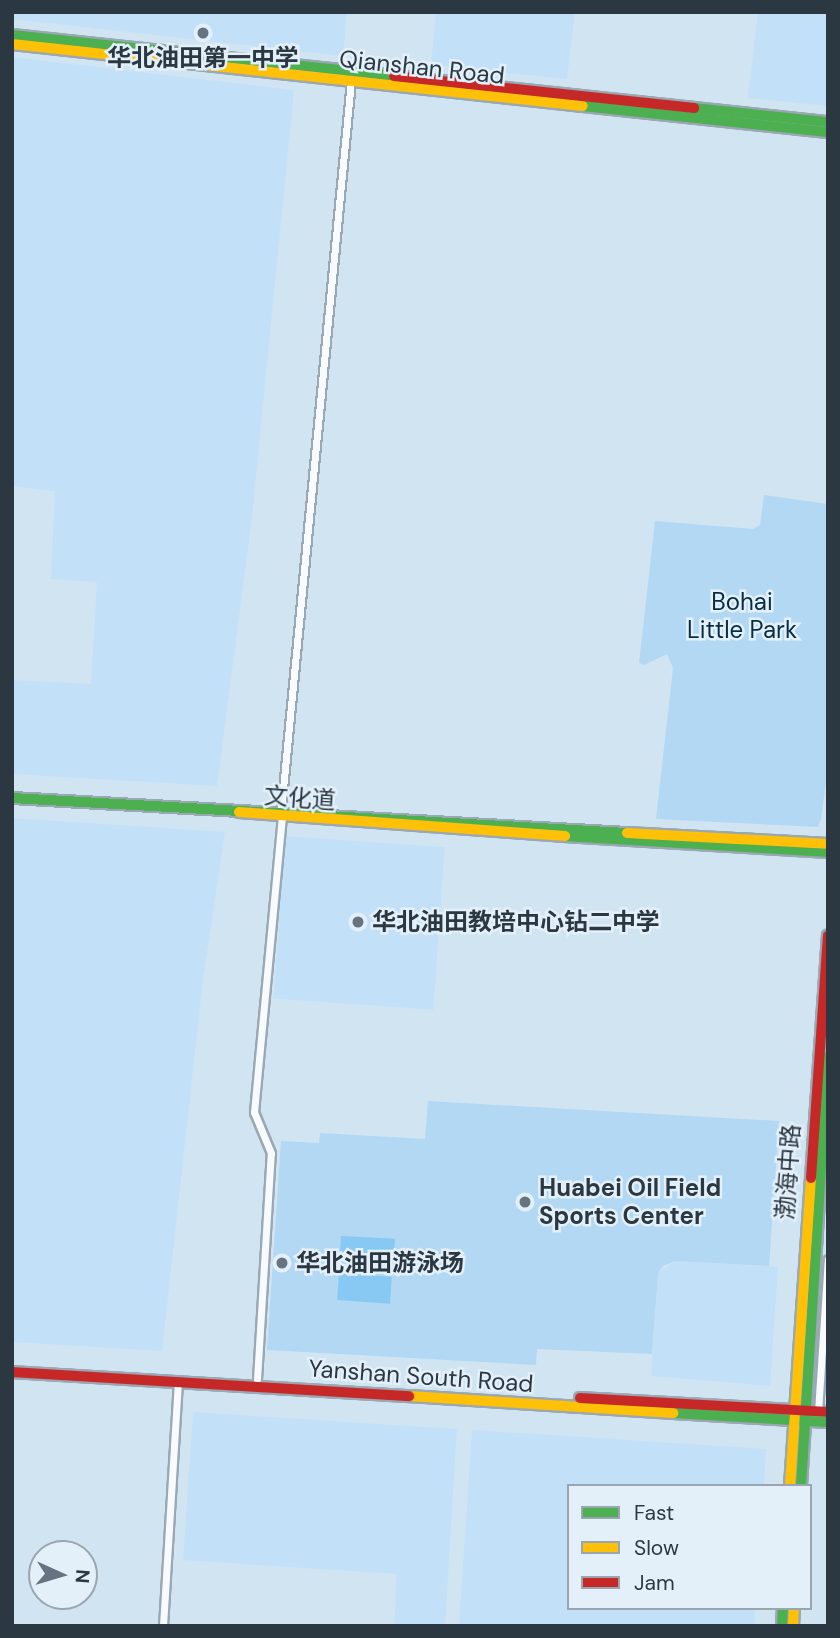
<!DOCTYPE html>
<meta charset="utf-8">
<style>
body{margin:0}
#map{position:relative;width:840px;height:1638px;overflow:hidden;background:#d1e4f2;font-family:"DM Sans","Noto Sans SC",sans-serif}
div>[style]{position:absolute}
.built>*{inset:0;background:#c2e1f8;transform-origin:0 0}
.green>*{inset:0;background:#b2d8f4}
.water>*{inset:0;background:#88c9f4;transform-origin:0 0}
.roads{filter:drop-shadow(2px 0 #99a8b2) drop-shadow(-2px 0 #99a8b2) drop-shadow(0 2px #99a8b2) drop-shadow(0 -2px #99a8b2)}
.street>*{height:7px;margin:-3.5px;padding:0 3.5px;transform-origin:3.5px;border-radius:3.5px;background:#f8fbfd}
.fast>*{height:10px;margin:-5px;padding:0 5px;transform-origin:5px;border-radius:5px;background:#4caf50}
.slow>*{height:10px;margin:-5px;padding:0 5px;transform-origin:5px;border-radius:5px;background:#ffc107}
.jam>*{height:10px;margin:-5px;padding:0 5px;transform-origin:5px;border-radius:5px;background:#c62828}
.dots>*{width:19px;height:19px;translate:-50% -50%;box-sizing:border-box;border:4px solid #e3f0fa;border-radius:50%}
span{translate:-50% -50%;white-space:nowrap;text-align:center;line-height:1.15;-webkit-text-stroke:5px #e3f0fa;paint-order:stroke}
.poi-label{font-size:24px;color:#2b3842;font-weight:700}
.left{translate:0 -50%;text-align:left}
.street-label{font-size:24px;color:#2b3842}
.park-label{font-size:24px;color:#062d43}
.frame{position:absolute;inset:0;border:14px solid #2b3842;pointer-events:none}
.legend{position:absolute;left:567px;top:1484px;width:245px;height:126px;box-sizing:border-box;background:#e3f0fa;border:2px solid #99a6b0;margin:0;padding:9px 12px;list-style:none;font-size:21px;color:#2b3842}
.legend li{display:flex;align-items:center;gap:14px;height:35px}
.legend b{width:35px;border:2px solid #99a6b0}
.north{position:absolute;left:28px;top:1540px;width:70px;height:70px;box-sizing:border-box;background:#e3f0fa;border:2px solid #99a6b0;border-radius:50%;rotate:94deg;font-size:19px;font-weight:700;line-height:28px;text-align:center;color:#2b3842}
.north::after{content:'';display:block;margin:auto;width:24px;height:32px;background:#657480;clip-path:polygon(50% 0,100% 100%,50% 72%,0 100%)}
</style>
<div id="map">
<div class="built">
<div style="clip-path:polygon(12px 12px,347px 12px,343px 56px,12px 19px)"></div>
<div style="clip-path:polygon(436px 12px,575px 12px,567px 79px,431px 65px)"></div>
<div style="clip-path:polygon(758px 12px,828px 12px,828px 106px,748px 98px)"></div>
<div style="clip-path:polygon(12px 57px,294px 90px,252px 517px,217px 786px,12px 774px,12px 680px,91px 684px,97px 582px,51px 579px,55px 491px,12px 486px)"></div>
<div style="clip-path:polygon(12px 818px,225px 832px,203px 980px,162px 1351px,12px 1342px)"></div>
<div style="left:285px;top:836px;width:160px;height:163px;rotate:4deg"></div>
<div style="clip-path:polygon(675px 1261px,778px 1267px,770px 1386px,651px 1376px,658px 1273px)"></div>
<div style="clip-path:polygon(193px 1412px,457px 1429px,445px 1626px,394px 1626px,397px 1574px,183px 1560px)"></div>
<div style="clip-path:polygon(472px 1430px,766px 1449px,764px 1486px,569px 1486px,569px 1608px,755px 1608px,754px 1626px,459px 1626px)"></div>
</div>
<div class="green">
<div style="clip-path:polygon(764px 495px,828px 504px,828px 767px,821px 819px,818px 827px,656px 819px,673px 668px,667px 654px,644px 665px,639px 663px,655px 521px,753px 529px,760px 525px)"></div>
<div style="clip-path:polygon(428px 1101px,779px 1121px,769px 1266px,675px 1261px,663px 1266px,658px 1273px,652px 1354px,537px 1349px,536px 1365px,267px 1350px,281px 1141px,319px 1143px,320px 1133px,425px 1139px)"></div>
</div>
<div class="water">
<div style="left:341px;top:1236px;width:54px;height:25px;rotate:3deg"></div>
<div style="left:339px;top:1273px;width:53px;height:27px;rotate:4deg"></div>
</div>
<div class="roads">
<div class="street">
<div style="left:281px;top:810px;width:732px;rotate:-84.52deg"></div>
<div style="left:257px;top:1379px;width:226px;rotate:-86.5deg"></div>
<div style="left:271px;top:1153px;width:44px;rotate:-112.5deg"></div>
<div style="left:254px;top:1112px;width:295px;rotate:-84.6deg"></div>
<div style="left:818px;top:1412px;width:153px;rotate:-86.3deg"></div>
<div style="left:163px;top:1626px;width:244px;rotate:-86.5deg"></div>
</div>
<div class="fast">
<div style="left:12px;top:35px;width:384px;rotate:6.1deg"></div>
<div style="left:583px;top:106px;width:246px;rotate:6.1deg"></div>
<div style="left:694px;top:108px;width:135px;rotate:6deg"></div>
<div style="left:12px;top:798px;width:616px;rotate:3.26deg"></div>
<div style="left:565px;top:836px;width:263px;rotate:3.5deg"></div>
<div style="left:673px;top:1413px;width:155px;rotate:3.3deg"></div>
<div style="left:801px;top:1486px;width:430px;rotate:-86.4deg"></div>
<div style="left:782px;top:1626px;width:18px;rotate:-87deg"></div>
</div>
<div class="slow">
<div style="left:12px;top:44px;width:574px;rotate:6.2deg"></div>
<div style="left:239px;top:812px;width:327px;rotate:4.2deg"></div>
<div style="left:627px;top:833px;width:201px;rotate:3.1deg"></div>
<div style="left:409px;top:1396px;width:265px;rotate:3.7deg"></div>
<div style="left:790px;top:1486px;width:309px;rotate:-86.1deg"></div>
<div style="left:793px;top:1626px;width:18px;rotate:-87deg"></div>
</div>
<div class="jam">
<div style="left:394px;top:76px;width:302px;rotate:6.1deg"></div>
<div style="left:811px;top:1178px;width:243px;rotate:-86deg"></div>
<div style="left:12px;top:1372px;width:398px;rotate:3.5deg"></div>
<div style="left:580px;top:1398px;width:248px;rotate:3.2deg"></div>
</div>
</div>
<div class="dots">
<div style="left:203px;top:33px;background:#657480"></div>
<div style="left:358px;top:922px;background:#657480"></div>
<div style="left:525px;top:1202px;background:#657480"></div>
<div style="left:282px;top:1263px;background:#657480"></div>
</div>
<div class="poi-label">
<span style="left:203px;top:58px">华北油田第一中学</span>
<span class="left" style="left:372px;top:922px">华北油田教培中心钻二中学</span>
<span class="left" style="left:539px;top:1202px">Huabei Oil Field<br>Sports Center</span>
<span class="left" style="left:296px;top:1263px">华北油田游泳场</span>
</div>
<div class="street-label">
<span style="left:422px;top:67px;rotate:6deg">Qianshan Road</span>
<span style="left:300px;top:798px;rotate:4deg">文化道</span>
<span style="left:788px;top:1172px;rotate:-86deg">渤海中路</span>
<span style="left:421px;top:1376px;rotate:4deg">Yanshan South Road</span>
</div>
<div class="park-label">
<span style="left:742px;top:616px">Bohai<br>Little Park</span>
</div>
<div class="frame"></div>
<ul class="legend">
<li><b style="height:9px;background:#4caf50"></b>Fast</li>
<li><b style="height:9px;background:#ffc107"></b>Slow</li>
<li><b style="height:9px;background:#c62828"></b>Jam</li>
</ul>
<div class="north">N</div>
</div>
